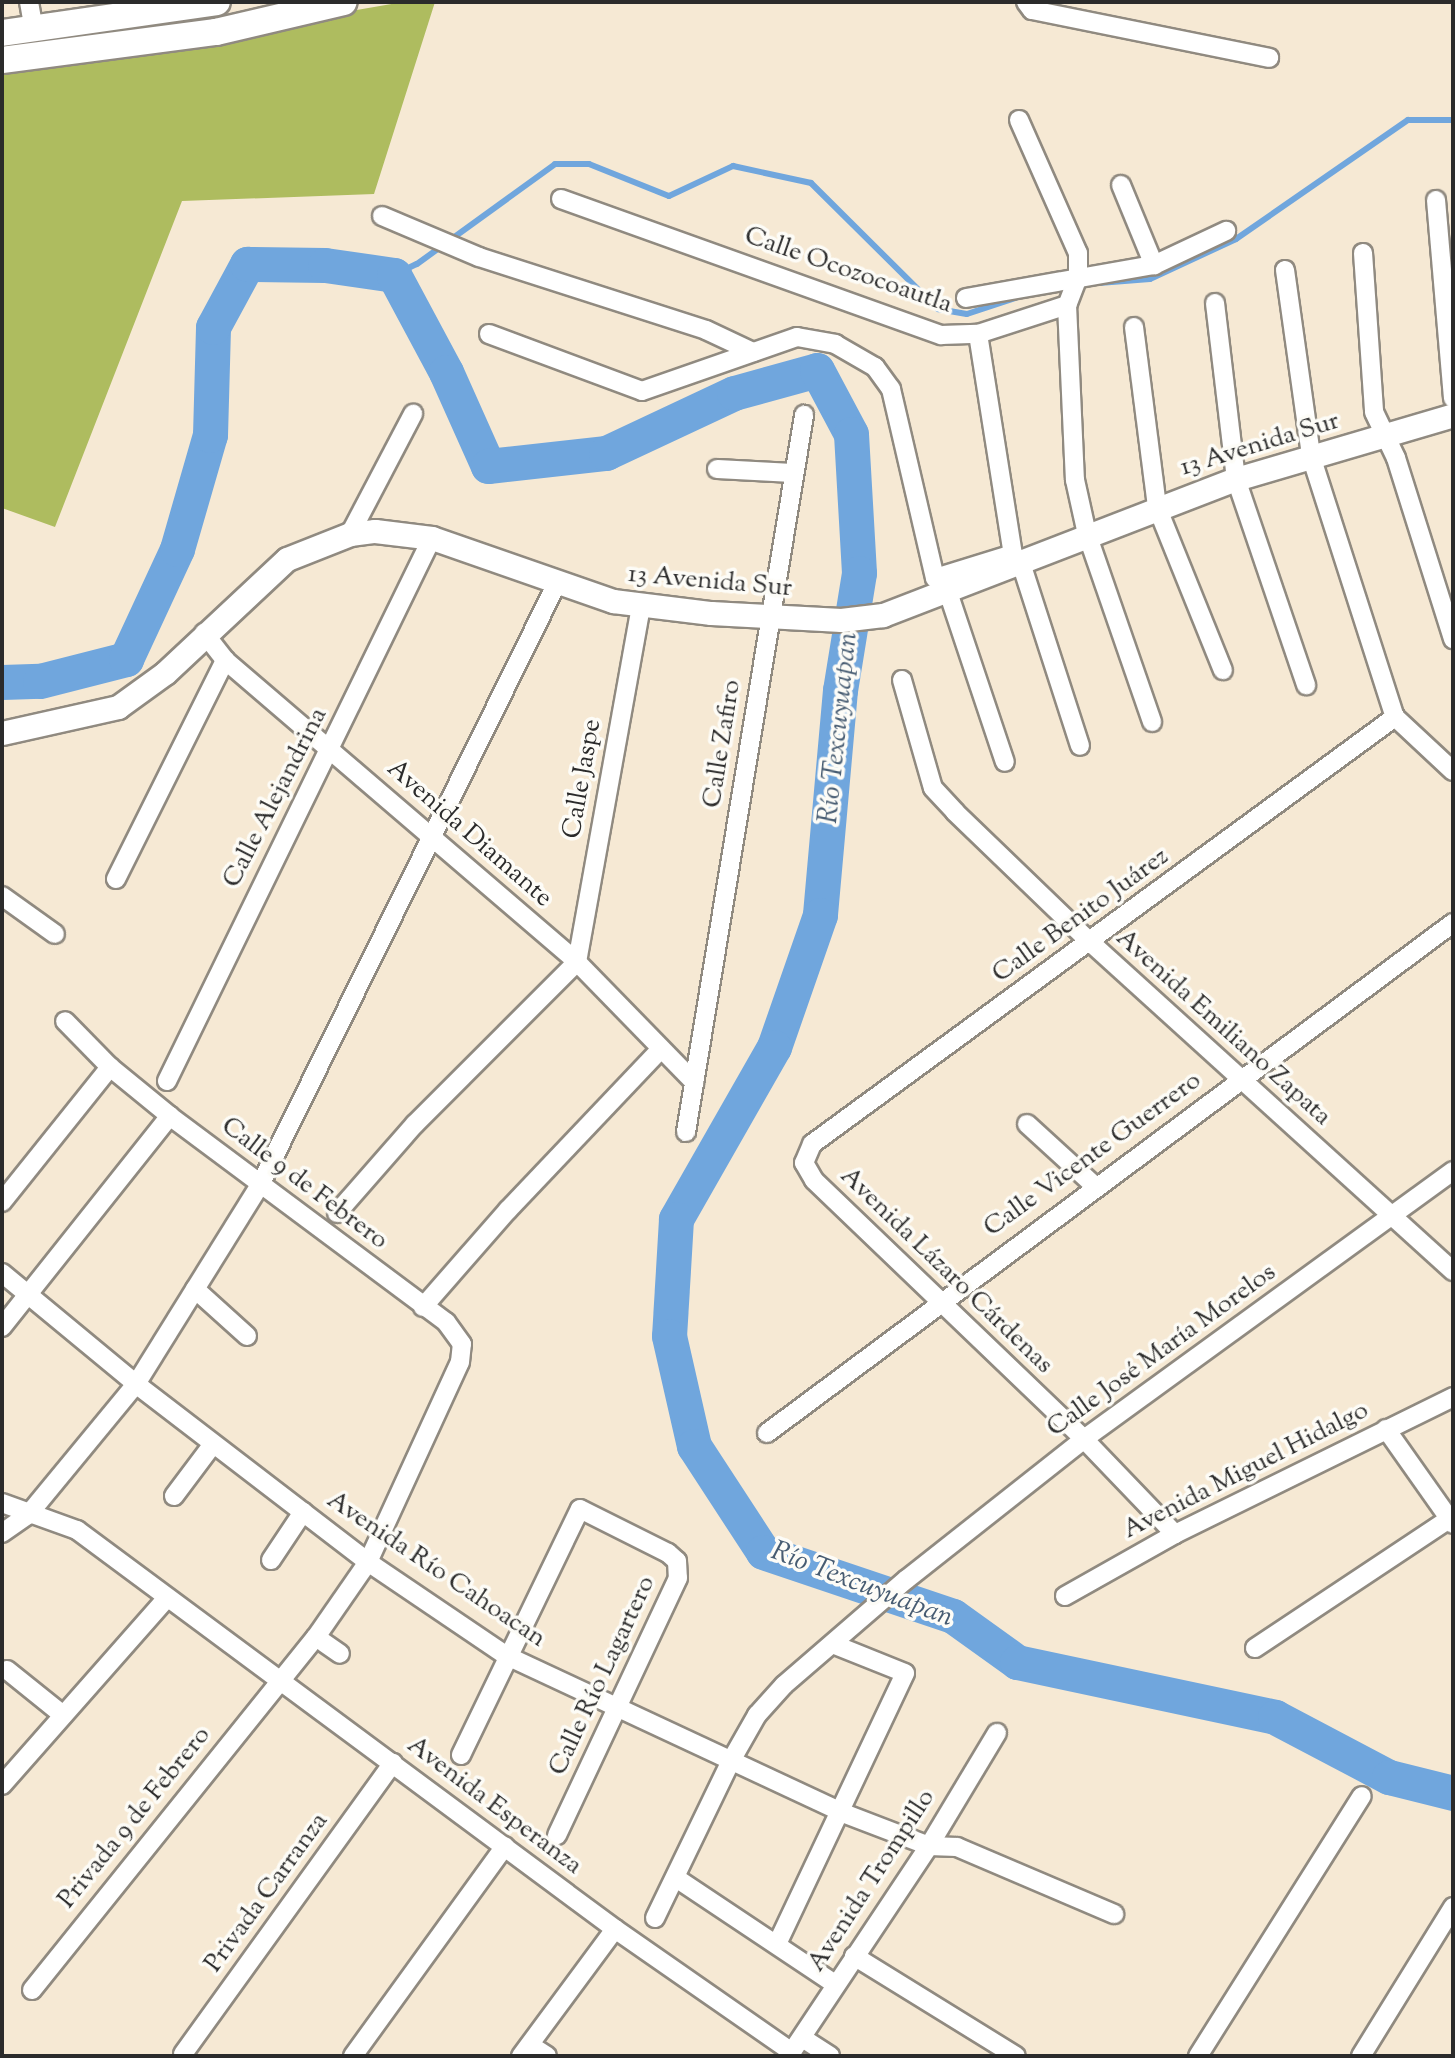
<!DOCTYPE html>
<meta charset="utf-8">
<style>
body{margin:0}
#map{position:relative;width:1455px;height:2058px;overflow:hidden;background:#f6e9d4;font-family:"Sorts Mill Goudy",serif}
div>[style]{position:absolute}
.green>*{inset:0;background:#aebc5f}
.stream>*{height:6px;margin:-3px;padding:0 3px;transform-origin:3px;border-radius:3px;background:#70a6dd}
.river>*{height:35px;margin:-17.5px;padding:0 17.5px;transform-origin:17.5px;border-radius:17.5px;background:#70a6dd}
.roads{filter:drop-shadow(2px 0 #908a80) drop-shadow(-2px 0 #908a80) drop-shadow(0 2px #908a80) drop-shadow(0 -2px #908a80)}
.minor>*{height:18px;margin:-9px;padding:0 9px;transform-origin:9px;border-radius:9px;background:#fff}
.tertiary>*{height:23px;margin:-11.5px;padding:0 11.5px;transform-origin:11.5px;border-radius:11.5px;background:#fff}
.secondary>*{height:26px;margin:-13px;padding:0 13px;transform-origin:13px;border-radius:13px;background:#fff}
span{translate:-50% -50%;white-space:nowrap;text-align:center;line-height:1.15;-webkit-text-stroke:7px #fdfcf7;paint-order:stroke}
.street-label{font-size:26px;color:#2b2b2b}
.water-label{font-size:28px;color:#475c72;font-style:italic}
.frame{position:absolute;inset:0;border:4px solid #2b2b2b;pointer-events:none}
</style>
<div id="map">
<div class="green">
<div style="clip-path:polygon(403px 2px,435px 2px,374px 194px,182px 201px,55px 527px,2px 508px,2px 71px)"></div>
</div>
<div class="stream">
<div style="left:394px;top:275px;width:25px;rotate:-26deg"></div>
<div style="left:417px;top:264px;width:170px;rotate:-35.9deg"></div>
<div style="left:555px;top:164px;width:34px"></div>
<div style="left:589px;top:164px;width:86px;rotate:21.8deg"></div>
<div style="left:669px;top:196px;width:71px;rotate:-25.1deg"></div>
<div style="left:733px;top:166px;width:80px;rotate:12.3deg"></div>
<div style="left:811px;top:183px;width:179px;rotate:44.8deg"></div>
<div style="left:938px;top:309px;width:29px;rotate:10deg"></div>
<div style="left:967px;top:314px;width:54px;rotate:-18.4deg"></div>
<div style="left:1099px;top:283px;width:51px;rotate:-4.5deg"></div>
<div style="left:1150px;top:279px;width:95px;rotate:-24.9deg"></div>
<div style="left:1236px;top:239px;width:209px;rotate:-34.7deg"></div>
<div style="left:1408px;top:120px;width:45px"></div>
</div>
<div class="river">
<div style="left:2px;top:682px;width:38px;rotate:-2deg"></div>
<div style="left:40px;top:681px;width:89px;rotate:-14.3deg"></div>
<div style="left:126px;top:659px;width:121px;rotate:-65.1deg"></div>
<div style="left:177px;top:549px;width:119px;rotate:-73.9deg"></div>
<div style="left:210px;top:435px;width:108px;rotate:-88.4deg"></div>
<div style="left:213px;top:327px;width:72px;rotate:-61.6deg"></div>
<div style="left:247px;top:264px;width:78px;rotate:0.7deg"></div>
<div style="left:325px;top:265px;width:70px;rotate:8.2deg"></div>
<div style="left:394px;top:275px;width:110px;rotate:61.8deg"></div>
<div style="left:446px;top:372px;width:103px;rotate:65.9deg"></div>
<div style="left:488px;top:466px;width:119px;rotate:-6.3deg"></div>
<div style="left:606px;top:453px;width:141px;rotate:-25.1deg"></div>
<div style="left:734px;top:393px;width:86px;rotate:-15.5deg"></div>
<div style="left:817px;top:370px;width:72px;rotate:62deg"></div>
<div style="left:851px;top:434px;width:139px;rotate:86.7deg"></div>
<div style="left:859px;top:573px;width:119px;rotate:99.2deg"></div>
<div style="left:840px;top:690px;width:226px;rotate:95.1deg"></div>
<div style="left:820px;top:915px;width:140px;rotate:109.2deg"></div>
<div style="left:774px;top:1047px;width:198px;rotate:119.7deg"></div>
<div style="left:676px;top:1219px;width:117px;rotate:93.4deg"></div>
<div style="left:669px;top:1336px;width:113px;rotate:77.2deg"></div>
<div style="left:694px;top:1446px;width:126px;rotate:56.9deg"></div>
<div style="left:763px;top:1552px;width:200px;rotate:18.6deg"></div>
<div style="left:953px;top:1616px;width:79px;rotate:35.7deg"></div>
<div style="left:1017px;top:1662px;width:264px;rotate:12deg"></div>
<div style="left:1275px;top:1717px;width:129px;rotate:27.8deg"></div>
<div style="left:1389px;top:1777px;width:66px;rotate:14deg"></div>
</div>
<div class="roads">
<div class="minor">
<div style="left:29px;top:2px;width:27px;rotate:80deg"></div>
<div style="left:1026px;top:2px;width:10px;rotate:53deg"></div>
<div style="left:1032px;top:10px;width:242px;rotate:11.4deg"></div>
<div style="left:1019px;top:120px;width:145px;rotate:66.1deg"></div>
<div style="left:1078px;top:253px;width:24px;rotate:90deg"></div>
<div style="left:1078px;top:277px;width:30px;rotate:111deg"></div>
<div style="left:1067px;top:305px;width:175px;rotate:87.4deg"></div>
<div style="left:1075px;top:480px;width:55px;rotate:77.5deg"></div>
<div style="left:1087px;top:534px;width:199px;rotate:70.9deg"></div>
<div style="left:1121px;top:185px;width:87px;rotate:67.6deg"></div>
<div style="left:561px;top:199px;width:404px;rotate:19.7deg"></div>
<div style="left:941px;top:335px;width:37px;rotate:-2deg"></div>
<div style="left:978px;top:334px;width:94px;rotate:-18deg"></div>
<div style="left:1436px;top:200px;width:199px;rotate:85.1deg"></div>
<div style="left:382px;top:216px;width:105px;rotate:22.9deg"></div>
<div style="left:479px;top:257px;width:238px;rotate:17.8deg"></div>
<div style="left:706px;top:330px;width:52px;rotate:25.1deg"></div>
<div style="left:1363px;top:253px;width:159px;rotate:86deg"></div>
<div style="left:1374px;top:412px;width:51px;rotate:64.4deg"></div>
<div style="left:1396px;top:458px;width:190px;rotate:72.5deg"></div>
<div style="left:1285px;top:270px;width:188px;rotate:82deg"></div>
<div style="left:1311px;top:456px;width:274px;rotate:72.2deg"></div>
<div style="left:1395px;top:717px;width:79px;rotate:43deg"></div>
<div style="left:966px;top:298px;width:191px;rotate:-10deg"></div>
<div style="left:1154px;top:265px;width:80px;rotate:-25.3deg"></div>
<div style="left:1215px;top:303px;width:177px;rotate:83.2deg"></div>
<div style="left:1236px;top:479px;width:218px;rotate:71.2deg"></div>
<div style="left:1134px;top:327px;width:181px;rotate:82.7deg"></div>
<div style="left:1157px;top:507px;width:176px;rotate:68deg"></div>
<div style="left:489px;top:334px;width:163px;rotate:20.4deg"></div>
<div style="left:642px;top:391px;width:164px;rotate:-19.2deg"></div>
<div style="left:797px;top:337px;width:39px;rotate:10deg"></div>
<div style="left:835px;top:344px;width:46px;rotate:29.9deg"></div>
<div style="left:875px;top:367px;width:27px;rotate:54deg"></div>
<div style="left:891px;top:389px;width:194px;rotate:76.9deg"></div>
<div style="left:935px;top:578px;width:82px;rotate:-17.1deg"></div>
<div style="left:978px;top:334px;width:223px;rotate:81deg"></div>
<div style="left:1013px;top:554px;width:12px;rotate:48deg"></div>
<div style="left:1021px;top:563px;width:192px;rotate:72.1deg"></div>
<div style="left:717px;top:469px;width:76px;rotate:3deg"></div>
<div style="left:350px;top:534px;width:136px;rotate:-62.3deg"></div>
<div style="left:948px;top:592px;width:179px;rotate:71.5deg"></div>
<div style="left:204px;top:633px;width:34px;rotate:52deg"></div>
<div style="left:225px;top:660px;width:464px;rotate:40.6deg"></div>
<div style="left:577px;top:962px;width:168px;rotate:45.7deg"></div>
<div style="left:902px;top:680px;width:112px;rotate:74deg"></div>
<div style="left:933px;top:788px;width:33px;rotate:47deg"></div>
<div style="left:955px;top:812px;width:187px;rotate:43.9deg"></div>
<div style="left:1090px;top:942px;width:490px;rotate:42.2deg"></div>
<div style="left:116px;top:879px;width:245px;rotate:-63.5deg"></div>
<div style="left:2px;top:896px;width:65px;rotate:35.6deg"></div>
<div style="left:167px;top:1081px;width:604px;rotate:-63.99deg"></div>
<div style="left:1027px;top:1124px;width:92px;rotate:42.4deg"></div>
<div style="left:686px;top:1132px;width:727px;rotate:-80.65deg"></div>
<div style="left:2px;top:1202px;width:173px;rotate:-51.3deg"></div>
<div style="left:337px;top:1213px;width:118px;rotate:-48.8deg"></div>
<div style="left:415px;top:1124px;width:229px;rotate:-45deg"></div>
<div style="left:577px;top:962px;width:362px;rotate:-79.8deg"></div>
<div style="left:2px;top:1273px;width:174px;rotate:39.6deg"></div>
<div style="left:136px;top:1384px;width:292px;rotate:37.5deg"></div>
<div style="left:368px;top:1562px;width:168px;rotate:34.1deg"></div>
<div style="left:507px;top:1656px;width:371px;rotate:25deg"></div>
<div style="left:843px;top:1813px;width:92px;rotate:21deg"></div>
<div style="left:929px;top:1846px;width:28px;rotate:2deg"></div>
<div style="left:957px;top:1847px;width:171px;rotate:23.1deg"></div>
<div style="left:195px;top:1289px;width:70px;rotate:42.1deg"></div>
<div style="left:423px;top:1307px;width:129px;rotate:-48.8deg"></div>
<div style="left:508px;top:1210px;width:222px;rotate:-46.5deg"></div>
<div style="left:2px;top:1327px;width:270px;rotate:-51.5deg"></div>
<div style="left:1386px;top:1429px;width:116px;rotate:54.8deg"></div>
<div style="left:767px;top:1433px;width:855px;rotate:-36.63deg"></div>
<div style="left:174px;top:1496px;width:65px;rotate:-53.1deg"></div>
<div style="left:2px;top:1503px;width:80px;rotate:19.8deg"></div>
<div style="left:77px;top:1530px;width:670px;rotate:36.56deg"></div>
<div style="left:615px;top:1929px;width:216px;rotate:34.8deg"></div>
<div style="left:2px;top:1533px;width:32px;rotate:-35deg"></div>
<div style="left:28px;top:1515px;width:170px;rotate:-50.5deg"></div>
<div style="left:136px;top:1384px;width:234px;rotate:-58.1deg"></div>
<div style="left:260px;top:1185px;width:669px;rotate:-63.74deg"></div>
<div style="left:1175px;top:1534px;width:132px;rotate:-133.8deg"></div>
<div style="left:1084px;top:1439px;width:374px;rotate:-136.2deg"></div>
<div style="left:814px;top:1180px;width:20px;rotate:-120deg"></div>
<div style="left:804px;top:1163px;width:21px;rotate:-67deg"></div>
<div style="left:812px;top:1144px;width:723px;rotate:-36.22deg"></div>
<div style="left:271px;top:1560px;width:58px;rotate:-56.3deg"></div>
<div style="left:1065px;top:1596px;width:126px;rotate:-29.4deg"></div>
<div style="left:1175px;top:1534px;width:310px;rotate:-26.2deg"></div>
<div style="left:316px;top:1637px;width:29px;rotate:35deg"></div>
<div style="left:1255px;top:1648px;width:233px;rotate:-33.6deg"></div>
<div style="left:7px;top:1670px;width:72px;rotate:38.8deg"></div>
<div style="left:461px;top:1755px;width:273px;rotate:-64.2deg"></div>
<div style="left:580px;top:1509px;width:98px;rotate:26.6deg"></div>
<div style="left:668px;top:1553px;width:12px;rotate:42deg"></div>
<div style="left:677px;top:1561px;width:17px;rotate:87deg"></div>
<div style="left:678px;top:1578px;width:284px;rotate:115.2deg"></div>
<div style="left:2px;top:1785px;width:249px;rotate:-48.6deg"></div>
<div style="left:676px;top:1878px;width:191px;rotate:33.7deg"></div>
<div style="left:655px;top:1918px;width:177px;rotate:-64.2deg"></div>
<div style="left:732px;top:1759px;width:51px;rotate:-60.4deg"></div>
<div style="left:757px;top:1715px;width:40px;rotate:-48deg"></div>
<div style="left:784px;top:1685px;width:162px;rotate:-40.8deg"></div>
<div style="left:907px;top:1579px;width:226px;rotate:-38.3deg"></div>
<div style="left:1084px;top:1439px;width:456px;rotate:-36deg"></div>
<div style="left:778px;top:1942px;width:297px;rotate:-64.7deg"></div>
<div style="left:905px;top:1673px;width:75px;rotate:-158.2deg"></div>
<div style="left:854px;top:1956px;width:190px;rotate:31.7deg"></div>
<div style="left:32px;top:1990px;width:453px;rotate:-51.2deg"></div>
<div style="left:316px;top:1637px;width:91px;rotate:-55.3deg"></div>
<div style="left:368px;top:1562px;width:220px;rotate:-65.3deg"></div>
<div style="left:460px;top:1362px;width:18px;rotate:-84deg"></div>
<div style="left:462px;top:1344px;width:27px;rotate:-126deg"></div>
<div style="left:446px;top:1322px;width:344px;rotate:-143.3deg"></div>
<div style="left:170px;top:1116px;width:77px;rotate:-140.8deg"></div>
<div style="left:110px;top:1067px;width:64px;rotate:-134.4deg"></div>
<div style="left:804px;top:2039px;width:31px;rotate:33deg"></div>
<div style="left:530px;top:2045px;width:20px;rotate:33deg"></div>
<div style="left:183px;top:2054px;width:359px;rotate:-54.2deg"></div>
<div style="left:353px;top:2056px;width:259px;rotate:-54.1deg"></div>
<div style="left:521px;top:2056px;width:158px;rotate:-53.5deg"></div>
<div style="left:789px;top:2056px;width:252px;rotate:-56.3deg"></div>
<div style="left:929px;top:1846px;width:132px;rotate:-59deg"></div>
<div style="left:1198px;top:2056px;width:307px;rotate:-57.8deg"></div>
<div style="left:1361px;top:2056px;width:175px;rotate:-58.3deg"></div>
</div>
<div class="tertiary">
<div style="left:2px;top:733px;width:119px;rotate:-12.6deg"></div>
<div style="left:118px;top:707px;width:58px;rotate:-35.9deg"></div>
<div style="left:165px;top:673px;width:167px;rotate:-43.1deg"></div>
<div style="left:287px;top:559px;width:68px;rotate:-21.6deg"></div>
<div style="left:350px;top:534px;width:25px;rotate:-7deg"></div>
<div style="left:375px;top:531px;width:57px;rotate:7deg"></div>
<div style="left:432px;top:538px;width:192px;rotate:19.2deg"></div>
<div style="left:613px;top:601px;width:99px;rotate:7deg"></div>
<div style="left:711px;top:613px;width:130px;rotate:3.1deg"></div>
<div style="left:841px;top:620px;width:42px;rotate:-6.8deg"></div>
<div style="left:883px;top:615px;width:378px;rotate:-21.1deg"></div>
<div style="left:1236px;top:479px;width:226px;rotate:-16.4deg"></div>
</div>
<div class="secondary">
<div style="left:2px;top:33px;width:217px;rotate:-8.2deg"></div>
<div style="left:2px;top:60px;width:216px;rotate:-7.5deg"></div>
<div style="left:216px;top:32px;width:131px;rotate:-13.2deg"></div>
</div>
</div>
<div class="street-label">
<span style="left:848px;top:271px;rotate:19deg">Calle Ocozocoautla</span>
<span style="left:1260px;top:445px;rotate:-17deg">13 Avenida Sur</span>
<span style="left:710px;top:582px;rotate:5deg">13 Avenida Sur</span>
<span style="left:723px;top:744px;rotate:-81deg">Calle Zafiro</span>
<span style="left:583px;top:779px;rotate:-80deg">Calle Jaspe</span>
<span style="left:276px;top:798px;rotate:-63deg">Calle Alejandrina</span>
<span style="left:469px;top:834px;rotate:41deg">Avenida Diamante</span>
<span style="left:1081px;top:916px;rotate:-36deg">Calle Benito Juárez</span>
<span style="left:1223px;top:1028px;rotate:42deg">Avenida Emiliano Zapata</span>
<span style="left:1093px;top:1155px;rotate:-36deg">Calle Vicente Guerrero</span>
<span style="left:304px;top:1184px;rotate:37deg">Calle 9 de Febrero</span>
<span style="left:946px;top:1271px;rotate:44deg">Avenida Lázaro Cárdenas</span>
<span style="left:1162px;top:1351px;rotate:-36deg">Calle José María Morelos</span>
<span style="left:1246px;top:1471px;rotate:-27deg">Avenida Miguel Hidalgo</span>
<span style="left:436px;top:1570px;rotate:34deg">Avenida Río Cahoacan</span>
<span style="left:603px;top:1676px;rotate:-65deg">Calle Río Lagartero</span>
<span style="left:494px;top:1806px;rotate:37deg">Avenida Esperanza</span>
<span style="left:135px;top:1818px;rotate:-51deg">Privada 9 de Febrero</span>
<span style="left:872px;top:1881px;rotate:-57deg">Avenida Trompillo</span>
<span style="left:267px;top:1893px;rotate:-54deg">Privada Carranza</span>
</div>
<div class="water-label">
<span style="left:839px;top:728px;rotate:-84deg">Río Texcuyuapan</span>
<span style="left:862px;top:1585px;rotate:21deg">Río Texcuyuapan</span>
</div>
<div class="frame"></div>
</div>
